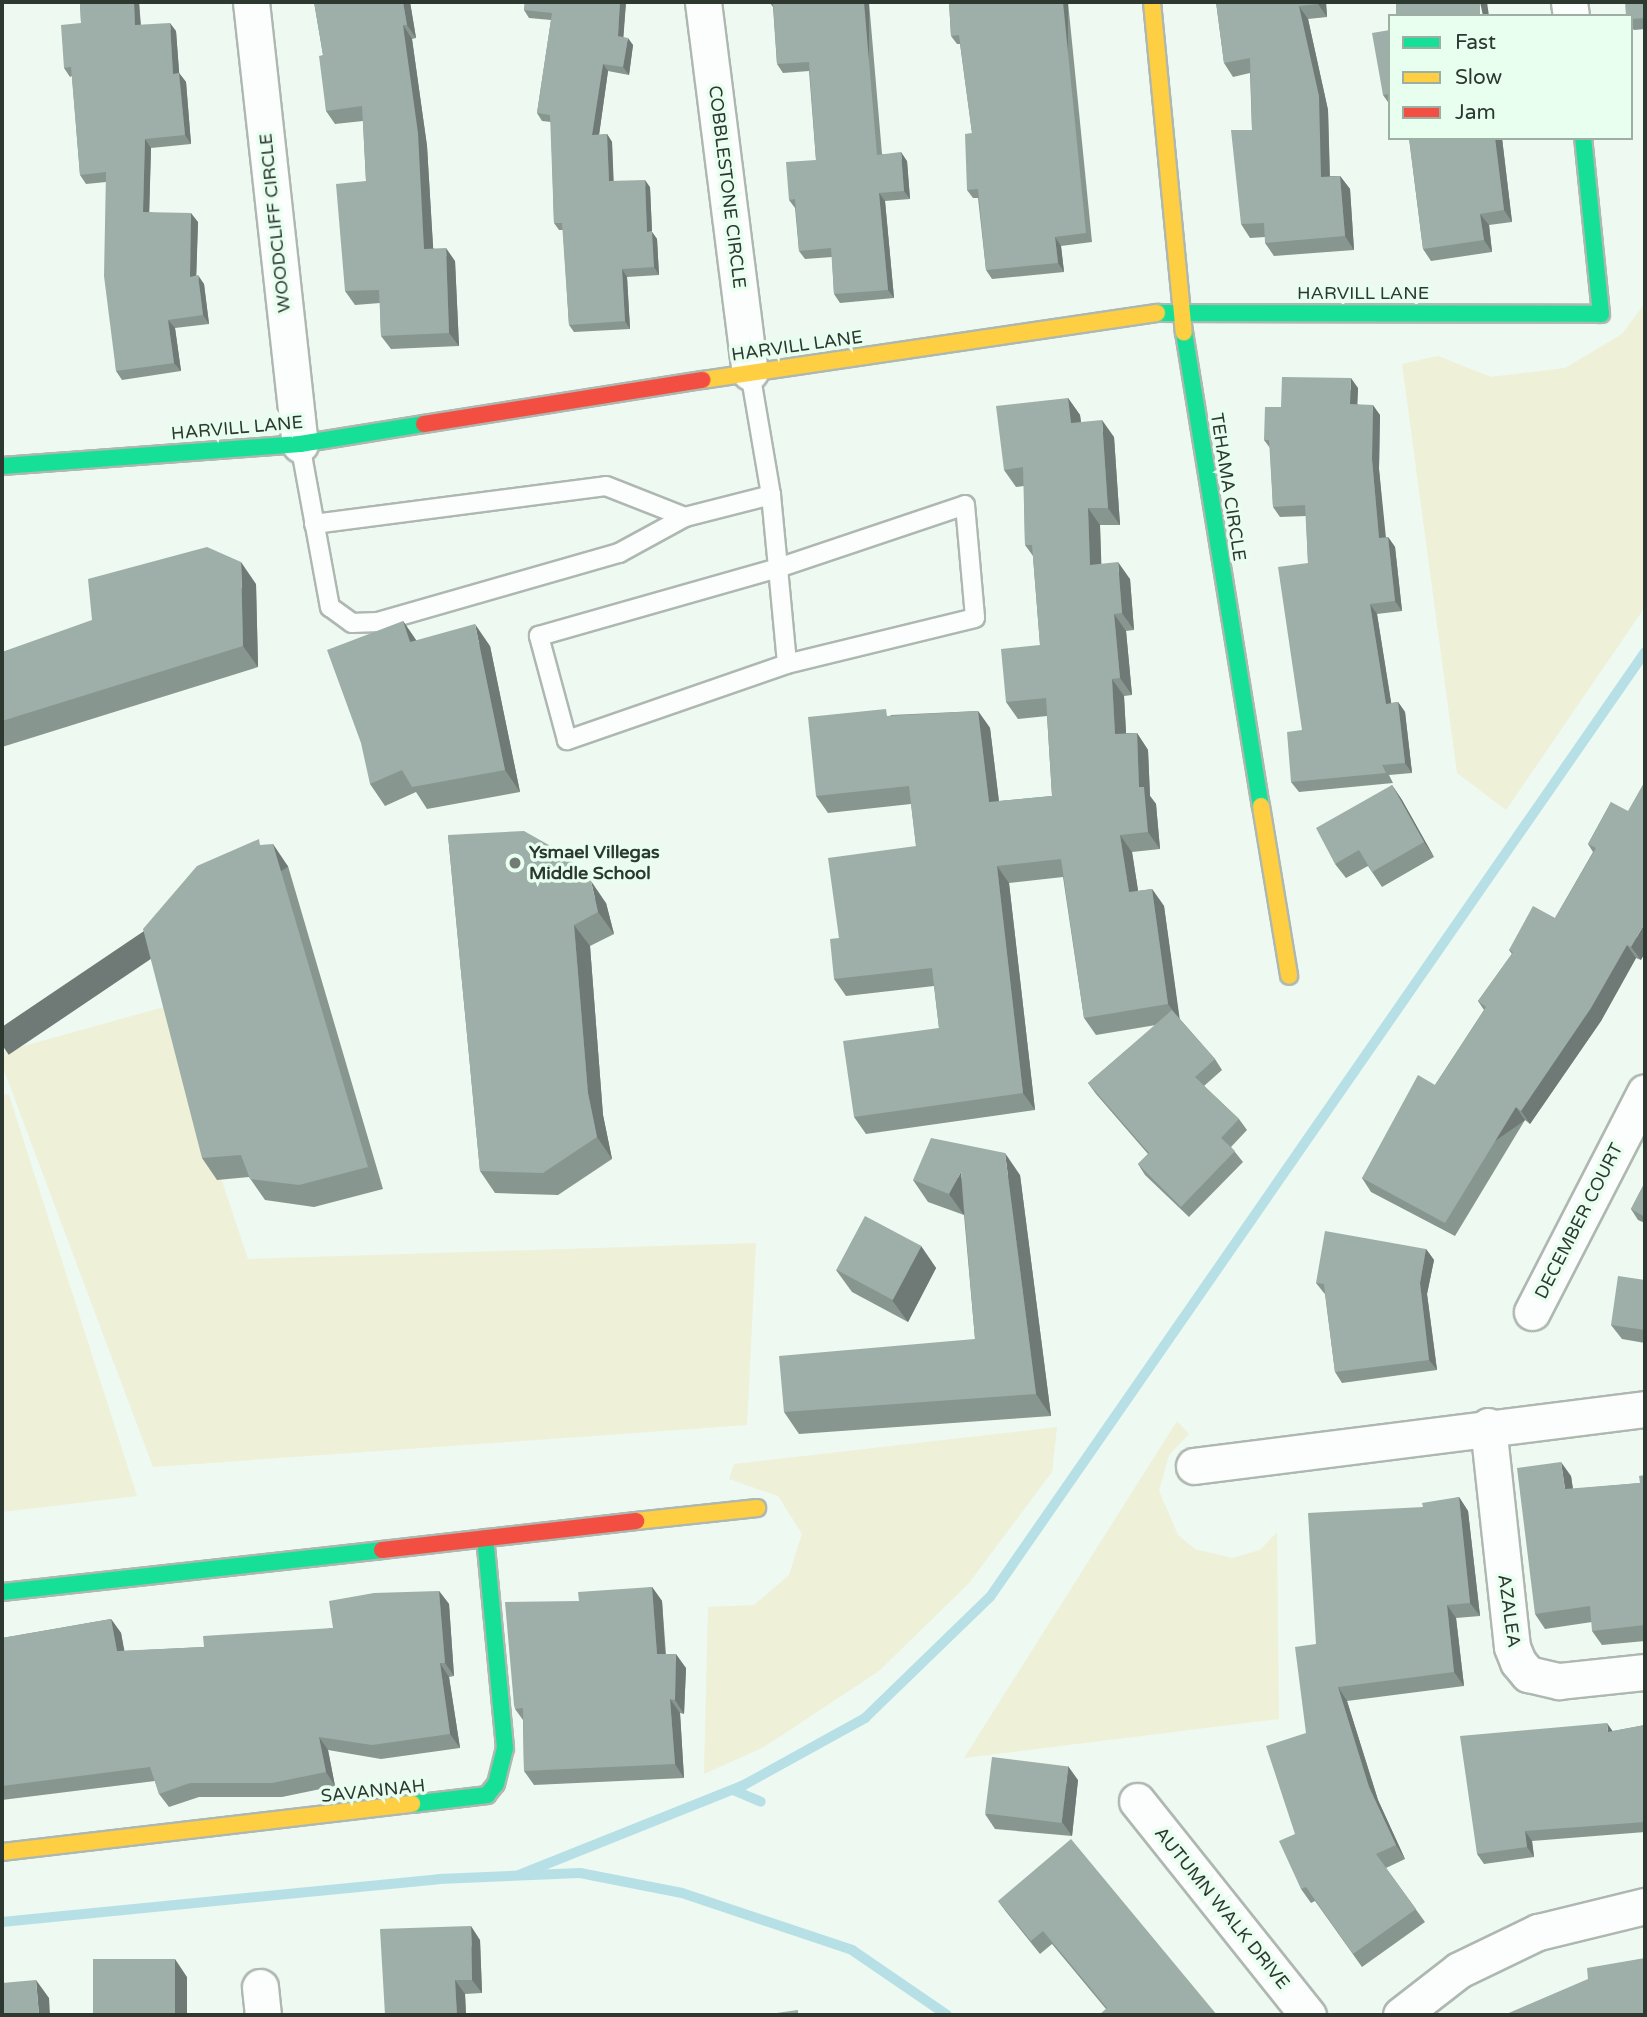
<!DOCTYPE html>
<style>
body{margin:0}
#map{position:relative;width:1647px;height:2017px;overflow:hidden;background:#edf9f1;font-family:"Varela Round",sans-serif}
div>[style]{position:absolute}
.green>*{inset:0;background:#eff0d8}
.stream>*{height:10px;margin:-5px;padding:0 5px;transform-origin:5px;border-radius:5px;background:#b6e0e6}
.roads{filter:drop-shadow(2px 0 #aeb8b1) drop-shadow(-2px 0 #aeb8b1) drop-shadow(0 2px #aeb8b1) drop-shadow(0 -2px #aeb8b1)}
.lane>*{height:18px;margin:-9px;padding:0 9px;transform-origin:9px;border-radius:9px;background:#fcfefd}
.street>*{height:35px;margin:-17.5px;padding:0 17.5px;transform-origin:17.5px;border-radius:17.5px;background:#fcfefd}
.fast>*{height:16px;margin:-8px;padding:0 8px;transform-origin:8px;border-radius:8px;background:#16e098}
.slow>*{height:16px;margin:-8px;padding:0 8px;transform-origin:8px;border-radius:8px;background:#ffcf43}
.jam>*{height:16px;margin:-8px;padding:0 8px;transform-origin:8px;border-radius:8px;background:#f24e42}
.wall>*{inset:0;background:#889690}
.shaded-wall>*{inset:0;background:#6f7a76;transform-origin:0 0}
.building>*{inset:0;background:#9eaea8;transform-origin:0 0}
.dots>*{width:19px;height:19px;translate:-50% -50%;box-sizing:border-box;border:4px solid #e8feef;border-radius:50%}
span{translate:-50% -50%;white-space:nowrap;text-align:center;line-height:1.15;-webkit-text-stroke:7px #e8feef;paint-order:stroke}
.street-label{font-size:18px;color:#2d3830}
.poi-label{font-size:18px;color:#2d3830;font-weight:700}
.left{translate:0 -50%;text-align:left}
.frame{position:absolute;inset:0;border:4px solid #2d3830;pointer-events:none}
.legend{position:absolute;left:1388px;top:14px;width:245px;height:126px;box-sizing:border-box;background:#e8feef;border:2px solid #9dafa3;margin:0;padding:9px 12px;list-style:none;font-size:21px;color:#2d3830}
.legend li{display:flex;align-items:center;gap:14px;height:35px}
.legend b{width:35px;border:2px solid #9dafa3}
</style>
<div id="map">
<div class="green">
<div style="clip-path:polygon(1645px 303px,1645px 607px,1506px 810px,1457px 773px,1402px 364px,1438px 356px,1491px 377px,1565px 368px,1622px 334px)"></div>
<div style="clip-path:polygon(164px 1007px,248px 1259px,756px 1243px,747px 1425px,153px 1467px,2px 1065px,2px 1052px)"></div>
<div style="clip-path:polygon(2px 1094px,9px 1095px,137px 1496px,2px 1512px)"></div>
<div style="clip-path:polygon(1177px 1421px,1189px 1434px,1169px 1455px,1159px 1491px,1178px 1535px,1195px 1549px,1232px 1558px,1260px 1550px,1277px 1532px,1279px 1719px,964px 1758px)"></div>
<div style="clip-path:polygon(1057px 1427px,1052px 1472px,969px 1583px,879px 1671px,764px 1747px,704px 1774px,708px 1607px,754px 1605px,789px 1575px,802px 1534px,778px 1496px,729px 1479px,734px 1464px)"></div>
</div>
<div class="stream">
<div style="left:733px;top:1790px;width:30px;rotate:23deg"></div>
<div style="left:519px;top:1875px;width:240px;rotate:-21.8deg"></div>
<div style="left:742px;top:1786px;width:141px;rotate:-28.9deg"></div>
<div style="left:865px;top:1718px;width:174px;rotate:-44.1deg"></div>
<div style="left:990px;top:1597px;width:1150px;rotate:-55.27deg"></div>
<div style="left:2px;top:1922px;width:439px;rotate:-5.6deg"></div>
<div style="left:439px;top:1879px;width:141px;rotate:-2.4deg"></div>
<div style="left:580px;top:1873px;width:104px;rotate:11.1deg"></div>
<div style="left:682px;top:1893px;width:179px;rotate:18.5deg"></div>
<div style="left:852px;top:1950px;width:115px;rotate:34.4deg"></div>
</div>
<div class="roads">
<div class="lane">
<div style="left:750px;top:372px;width:125px;rotate:80.3deg"></div>
<div style="left:771px;top:495px;width:73px;rotate:84.5deg"></div>
<div style="left:778px;top:568px;width:96px;rotate:84.6deg"></div>
<div style="left:787px;top:664px;width:233px;rotate:160.9deg"></div>
<div style="left:567px;top:740px;width:108px;rotate:-105.1deg"></div>
<div style="left:539px;top:636px;width:248px;rotate:-15.9deg"></div>
<div style="left:778px;top:568px;width:197px;rotate:-18.6deg"></div>
<div style="left:965px;top:505px;width:113px;rotate:84.9deg"></div>
<div style="left:975px;top:618px;width:194px;rotate:166.3deg"></div>
<div style="left:300px;top:444px;width:166px;rotate:79.6deg"></div>
<div style="left:330px;top:607px;width:27px;rotate:36deg"></div>
<div style="left:352px;top:623px;width:26px;rotate:-2deg"></div>
<div style="left:378px;top:622px;width:251px;rotate:-16deg"></div>
<div style="left:619px;top:553px;width:75px;rotate:-28.6deg"></div>
<div style="left:685px;top:517px;width:89px;rotate:-14.3deg"></div>
<div style="left:314px;top:524px;width:294px;rotate:-7.4deg"></div>
<div style="left:606px;top:486px;width:85px;rotate:21.4deg"></div>
</div>
<div class="street">
<div style="left:251px;top:2px;width:445px;rotate:83.7deg"></div>
<div style="left:703px;top:2px;width:373px;rotate:82.8deg"></div>
<div style="left:1569px;top:2px;width:14px;rotate:82deg"></div>
<div style="left:1532px;top:1312px;width:247px;rotate:-62.8deg"></div>
<div style="left:1488px;top:1426px;width:222px;rotate:83.8deg"></div>
<div style="left:1512px;top:1647px;width:16px;rotate:68deg"></div>
<div style="left:1518px;top:1662px;width:16px;rotate:50deg"></div>
<div style="left:1528px;top:1674px;width:32px;rotate:13deg"></div>
<div style="left:1559px;top:1681px;width:86px;rotate:-6deg"></div>
<div style="left:1194px;top:1466px;width:455px;rotate:-7.2deg"></div>
<div style="left:1137px;top:1801px;width:274px;rotate:51.4deg"></div>
<div style="left:260px;top:1987px;width:28px;rotate:84deg"></div>
<div style="left:1401px;top:2015px;width:73px;rotate:-37.8deg"></div>
<div style="left:1459px;top:1970px;width:88px;rotate:-25.7deg"></div>
<div style="left:1538px;top:1932px;width:110px;rotate:-13.7deg"></div>
</div>
<div class="fast">
<div style="left:1157px;top:313px;width:444px;rotate:0.1deg"></div>
<div style="left:1601px;top:314px;width:177px;rotate:-95.8deg"></div>
<div style="left:1184px;top:332px;width:480px;rotate:80.8deg"></div>
<div style="left:2px;top:466px;width:299px;rotate:-4.2deg"></div>
<div style="left:300px;top:444px;width:126px;rotate:-9.2deg"></div>
<div style="left:2px;top:1592px;width:382px;rotate:-6.3deg"></div>
<div style="left:412px;top:1804px;width:76px;rotate:-6.8deg"></div>
<div style="left:487px;top:1795px;width:14px;rotate:-51deg"></div>
<div style="left:496px;top:1784px;width:37px;rotate:-76deg"></div>
<div style="left:505px;top:1748px;width:211px;rotate:-95.4deg"></div>
</div>
<div class="slow">
<div style="left:1152px;top:2px;width:332px;rotate:84.5deg"></div>
<div style="left:703px;top:380px;width:459px;rotate:-8.4deg"></div>
<div style="left:1261px;top:806px;width:172px;rotate:80.6deg"></div>
<div style="left:636px;top:1521px;width:122px;rotate:-6.1deg"></div>
<div style="left:2px;top:1852px;width:413px;rotate:-6.7deg"></div>
</div>
<div class="jam">
<div style="left:424px;top:424px;width:282px;rotate:-9deg"></div>
<div style="left:382px;top:1550px;width:256px;rotate:-6.5deg"></div>
</div>
</div>
<div class="wall">
<div style="clip-path:polygon(80px 2px,139px 2px,141px 25px,176px 31px,179px 73px,186px 82px,191px 144px,151px 148px,149px 212px,198px 222px,196px 276px,204px 284px,209px 324px,175px 328px,181px 371px,122px 380px,116px 371px,106px 182px,86px 184px,80px 175px,72px 76px,70px 77px,64px 68px,81px 23px)"></div>
<div style="clip-path:polygon(314px 2px,410px 2px,416px 38px,412px 39px,427px 146px,433px 248px,455px 261px,459px 346px,391px 349px,381px 336px,380px 303px,355px 305px,345px 291px,366px 181px,363px 121px,335px 124px,326px 111px,323px 55px)"></div>
<div style="clip-path:polygon(525px 2px,626px 2px,623px 37px,633px 45px,629px 75px,608px 71px,599px 135px,607px 134px,612px 142px,613px 181px,650px 187px,652px 232px,657px 239px,659px 275px,627px 277px,630px 329px,574px 332px,569px 325px,563px 230px,559px 230px,554px 223px,551px 122px,542px 121px,537px 113px,551px 20px,529px 18px,524px 10px)"></div>
<div style="clip-path:polygon(769px 2px,869px 2px,882px 154px,907px 161px,910px 199px,885px 201px,894px 298px,840px 303px,834px 294px,832px 257px,805px 259px,799px 251px,795px 208px,789px 200px,816px 160px,809px 71px,783px 73px,777px 64px,773px 7px)"></div>
<div style="clip-path:polygon(949px 2px,1068px 2px,1092px 242px,1061px 246px,1064px 272px,992px 279px,986px 270px,978px 198px,973px 198px,967px 190px,972px 133px,960px 44px,957px 44px,951px 36px)"></div>
<div style="clip-path:polygon(1216px 2px,1326px 2px,1327px 17px,1308px 19px,1328px 110px,1330px 176px,1340px 176px,1350px 189px,1354px 250px,1274px 256px,1265px 243px,1265px 237px,1250px 238px,1241px 224px,1252px 130px,1250px 73px,1233px 77px,1224px 63px)"></div>
<div style="clip-path:polygon(1645px 2px,1645px 29px,1634px 30px,1631px 27px,1631px 16px)"></div>
<div style="clip-path:polygon(1390px 30px,1390px 105px,1383px 95px)"></div>
<div style="clip-path:polygon(1409px 138px,1502px 138px,1512px 222px,1489px 225px,1492px 252px,1431px 261px,1423px 249px)"></div>
<div style="clip-path:polygon(1358px 388px,1357px 404px,1380px 415px,1379px 469px,1385px 537px,1388px 537px,1395px 547px,1402px 611px,1377px 614px,1391px 703px,1398px 702px,1405px 712px,1412px 773px,1389px 775px,1393px 783px,1299px 792px,1291px 782px,1302px 730px,1308px 563px,1306px 516px,1280px 517px,1273px 507px,1270px 448px,1264px 440px,1281px 407px)"></div>
<div style="clip-path:polygon(1068px 398px,1080px 415px,1081px 422px,1114px 437px,1120px 525px,1100px 525px,1101px 564px,1130px 579px,1134px 630px,1126px 631px,1132px 695px,1124px 696px,1126px 733px,1137px 733px,1148px 750px,1150px 796px,1156px 804px,1160px 849px,1132px 852px,1138px 891px,1152px 889px,1164px 906px,1179px 1018px,1215px 1059px,1222px 1070px,1204px 1086px,1239px 1119px,1247px 1130px,1231px 1147px,1243px 1162px,1189px 1217px,1145px 1175px,1138px 1164px,1148px 1154px,1096px 1094px,1088px 1083px,1156px 1025px,1096px 1035px,1084px 1018px,1063px 877px,1009px 883px,1035px 1110px,866px 1134px,854px 1117px,939px 1028px,934px 986px,846px 996px,834px 979px,839px 938px,916px 846px,911px 804px,828px 813px,816px 796px,891px 715px,978px 711px,990px 728px,999px 801px,1052px 796px,1047px 716px,1018px 719px,1006px 702px,1040px 645px,1033px 556px,1025px 545px,1024px 486px,1016px 487px,1004px 470px)"></div>
<div style="clip-path:polygon(256px 584px,258px 667px,2px 747px,2px 652px)"></div>
<div style="clip-path:polygon(403px 621px,416px 640px,490px 646px,520px 792px,427px 809px,416px 792px,385px 806px,370px 784px)"></div>
<div style="clip-path:polygon(1392px 785px,1402px 800px,1434px 857px,1382px 887px,1368px 866px,1346px 878px,1335px 864px)"></div>
<div style="clip-path:polygon(1611px 802px,1641px 960px,1636px 958px,1601px 1021px,1530px 1124px,1525px 1120px,1455px 1236px,1371px 1192px,1362px 1178px,1435px 1085px,1484px 1010px,1478px 1001px,1512px 954px,1509px 950px,1555px 918px,1593px 852px,1588px 844px)"></div>
<div style="clip-path:polygon(448px 835px,606px 903px,614px 934px,590px 946px,603px 1115px,612px 1159px,558px 1195px,495px 1193px,480px 1171px)"></div>
<div style="clip-path:polygon(263px 845px,288px 866px,383px 1189px,314px 1207px,265px 1200px,249px 1177px,217px 1180px,202px 1158px)"></div>
<div style="clip-path:polygon(1020px 1175px,1051px 1416px,799px 1434px,784px 1412px,975px 1339px,964px 1215px,928px 1202px,913px 1180px)"></div>
<div style="clip-path:polygon(1645px 1182px,1645px 1223px,1638px 1220px,1631px 1209px)"></div>
<div style="clip-path:polygon(921px 1246px,936px 1268px,908px 1322px,852px 1292px,836px 1270px)"></div>
<div style="clip-path:polygon(1426px 1249px,1434px 1260px,1427px 1294px,1437px 1370px,1342px 1383px,1335px 1372px,1325px 1294px,1324px 1293px,1316px 1283px)"></div>
<div style="clip-path:polygon(1645px 1280px,1645px 1343px,1622px 1339px,1611px 1325px)"></div>
<div style="clip-path:polygon(1645px 1475px,1645px 1641px,1602px 1645px,1592px 1631px,1592px 1622px,1545px 1629px,1535px 1614px,1571px 1476px,1573px 1489px,1640px 1483px)"></div>
<div style="clip-path:polygon(1459px 1497px,1468px 1511px,1480px 1616px,1456px 1618px,1464px 1686px,1347px 1701px,1378px 1800px,1405px 1859px,1386px 1868px,1425px 1922px,1362px 1967px,1315px 1901px,1311px 1903px,1301px 1889px,1295px 1834px,1316px 1644px,1423px 1507px)"></div>
<div style="clip-path:polygon(652px 1587px,662px 1601px,666px 1654px,686px 1668px,684px 1714px,680px 1713px,684px 1778px,534px 1785px,524px 1771px,523px 1720px,515px 1709px,579px 1601px)"></div>
<div style="clip-path:polygon(439px 1591px,449px 1604px,454px 1676px,449px 1677px,460px 1748px,381px 1759px,328px 1750px,335px 1786px,282px 1797px,199px 1797px,169px 1807px,159px 1794px,155px 1781px,2px 1800px,2px 1638px,111px 1619px,121px 1633px,124px 1651px,204px 1647px,333px 1628px)"></div>
<div style="clip-path:polygon(1645px 1725px,1645px 1832px,1532px 1841px,1534px 1857px,1484px 1864px,1477px 1854px,1613px 1731px)"></div>
<div style="clip-path:polygon(1078px 1780px,1072px 1836px,995px 1829px,985px 1814px)"></div>
<div style="clip-path:polygon(998px 1901px,1217px 2015px,1106px 2009px,1052px 1944px,1040px 1954px,1007px 1913px)"></div>
<div style="clip-path:polygon(480px 1940px,482px 1993px,465px 1994px,466px 2015px,385px 2015px)"></div>
</div>
<div class="shaded-wall">
<div style="clip-path:polygon(134px 2px,139px 2px,141px 34px,135px 25px)"></div>
<div style="clip-path:polygon(403px 2px,410px 2px,416px 38px,407px 25px)"></div>
<div style="clip-path:polygon(620px 2px,626px 2px,623px 43px,618px 36px)"></div>
<div style="left:864px;top:2px;width:5px;height:154px"></div>
<div style="left:1063px;top:2px;width:5px;height:232px"></div>
<div style="clip-path:polygon(1318px 2px,1326px 2px,1327px 17px,1318px 4px)"></div>
<div style="clip-path:polygon(1480px 2px,1487px 2px,1489px 16px,1483px 16px)"></div>
<div style="clip-path:polygon(1299px 6px,1308px 19px,1328px 110px,1330px 191px,1321px 177px)"></div>
<div style="clip-path:polygon(170px 23px,176px 31px,180px 83px,173px 74px)"></div>
<div style="clip-path:polygon(403px 25px,412px 39px,427px 146px,434px 262px,424px 249px)"></div>
<div style="clip-path:polygon(628px 38px,633px 45px,629px 75px,623px 67px)"></div>
<div style="clip-path:polygon(603px 64px,608px 71px,598px 142px,592px 135px)"></div>
<div style="clip-path:polygon(179px 73px,186px 82px,191px 144px,185px 135px)"></div>
<div style="clip-path:polygon(607px 134px,612px 142px,614px 188px,609px 181px)"></div>
<div style="clip-path:polygon(1495px 138px,1502px 138px,1512px 222px,1504px 210px)"></div>
<div style="clip-path:polygon(145px 139px,151px 148px,149px 221px,143px 212px)"></div>
<div style="clip-path:polygon(901px 152px,907px 161px,910px 199px,904px 191px)"></div>
<div style="clip-path:polygon(1340px 176px,1350px 189px,1354px 250px,1345px 236px)"></div>
<div style="clip-path:polygon(645px 180px,650px 187px,652px 232px,657px 239px,659px 275px,654px 267px,647px 232px)"></div>
<div style="clip-path:polygon(879px 193px,885px 201px,894px 298px,888px 290px)"></div>
<div style="clip-path:polygon(191px 213px,198px 222px,196px 285px,190px 277px)"></div>
<div style="clip-path:polygon(1480px 214px,1489px 225px,1492px 252px,1484px 240px)"></div>
<div style="clip-path:polygon(1055px 237px,1061px 246px,1064px 272px,1058px 263px)"></div>
<div style="clip-path:polygon(446px 248px,455px 261px,459px 346px,449px 333px)"></div>
<div style="clip-path:polygon(622px 269px,627px 277px,630px 329px,625px 321px)"></div>
<div style="clip-path:polygon(198px 275px,204px 284px,209px 324px,203px 315px)"></div>
<div style="clip-path:polygon(168px 320px,175px 328px,181px 371px,174px 363px)"></div>
<div style="clip-path:polygon(1351px 378px,1358px 388px,1357px 414px,1350px 404px)"></div>
<div style="clip-path:polygon(1068px 398px,1080px 415px,1083px 440px,1071px 423px)"></div>
<div style="clip-path:polygon(1373px 405px,1380px 415px,1379px 469px,1387px 548px,1379px 538px,1372px 459px)"></div>
<div style="clip-path:polygon(1102px 420px,1114px 437px,1120px 525px,1108px 508px)"></div>
<div style="clip-path:polygon(1088px 508px,1100px 525px,1102px 582px,1090px 565px)"></div>
<div style="clip-path:polygon(1388px 537px,1395px 547px,1402px 611px,1395px 601px)"></div>
<div style="clip-path:polygon(241px 562px,256px 584px,258px 667px,243px 646px)"></div>
<div style="clip-path:polygon(1118px 562px,1130px 579px,1134px 630px,1122px 613px)"></div>
<div style="clip-path:polygon(1370px 604px,1377px 614px,1393px 714px,1386px 704px)"></div>
<div style="clip-path:polygon(1114px 614px,1126px 631px,1132px 695px,1120px 678px)"></div>
<div style="clip-path:polygon(403px 621px,418px 643px,410px 642px)"></div>
<div style="clip-path:polygon(475px 624px,490px 646px,520px 792px,505px 770px)"></div>
<div style="clip-path:polygon(1112px 679px,1124px 696px,1127px 751px,1115px 734px)"></div>
<div style="clip-path:polygon(1398px 702px,1405px 712px,1412px 773px,1405px 763px)"></div>
<div style="clip-path:polygon(978px 711px,990px 728px,1001px 819px,989px 802px)"></div>
<div style="clip-path:polygon(1137px 733px,1148px 750px,1150px 796px,1156px 804px,1160px 849px,1148px 832px,1139px 787px)"></div>
<div style="clip-path:polygon(1392px 785px,1402px 800px,1434px 857px,1424px 842px)"></div>
<div style="clip-path:polygon(1120px 835px,1132px 852px,1141px 909px,1129px 892px)"></div>
<div style="left:273px;top:844px;width:27px;height:337px;rotate:56deg"></div>
<div style="clip-path:polygon(997px 866px,1009px 883px,1035px 1110px,1023px 1093px)"></div>
<div style="clip-path:polygon(591px 881px,606px 903px,614px 934px,598px 912px)"></div>
<div style="clip-path:polygon(1152px 889px,1164px 906px,1180px 1021px,1168px 1004px)"></div>
<div style="clip-path:polygon(1645px 923px,1645px 953px,1641px 960px,1631px 947px)"></div>
<div style="clip-path:polygon(574px 925px,590px 946px,603px 1115px,612px 1159px,597px 1137px,588px 1093px)"></div>
<div style="clip-path:polygon(1627px 945px,1636px 958px,1601px 1021px,1530px 1124px,1521px 1111px)"></div>
<div style="left:1516px;top:1107px;width:16px;height:136px;rotate:55deg"></div>
<div style="clip-path:polygon(1005px 1153px,1020px 1175px,1051px 1416px,1036px 1394px)"></div>
<div style="clip-path:polygon(961px 1172px,964px 1215px,949px 1194px)"></div>
<div style="clip-path:polygon(921px 1246px,936px 1268px,908px 1322px,892px 1300px)"></div>
<div style="clip-path:polygon(1426px 1249px,1434px 1260px,1427px 1294px,1437px 1370px,1429px 1360px,1420px 1283px)"></div>
<div style="clip-path:polygon(1561px 1462px,1571px 1476px,1575px 1504px,1565px 1489px)"></div>
<div style="clip-path:polygon(1459px 1497px,1468px 1511px,1480px 1616px,1470px 1603px)"></div>
<div style="clip-path:polygon(652px 1587px,662px 1601px,666px 1668px,657px 1654px)"></div>
<div style="clip-path:polygon(439px 1591px,449px 1604px,454px 1676px,445px 1663px)"></div>
<div style="clip-path:polygon(1447px 1605px,1456px 1618px,1464px 1686px,1454px 1672px)"></div>
<div style="clip-path:polygon(111px 1619px,121px 1633px,127px 1664px,117px 1651px)"></div>
<div style="clip-path:polygon(676px 1654px,686px 1668px,684px 1714px,675px 1700px)"></div>
<div style="clip-path:polygon(440px 1663px,449px 1677px,460px 1748px,450px 1734px)"></div>
<div style="clip-path:polygon(1338px 1687px,1347px 1701px,1378px 1800px,1405px 1859px,1396px 1845px,1369px 1787px)"></div>
<div style="clip-path:polygon(670px 1699px,680px 1713px,684px 1778px,675px 1764px)"></div>
<div style="clip-path:polygon(1607px 1723px,1614px 1733px,1608px 1732px)"></div>
<div style="clip-path:polygon(319px 1737px,328px 1750px,335px 1786px,326px 1772px)"></div>
<div style="clip-path:polygon(1068px 1766px,1078px 1780px,1072px 1836px,1062px 1822px)"></div>
<div style="clip-path:polygon(1525px 1831px,1532px 1841px,1534px 1857px,1527px 1847px)"></div>
<div style="clip-path:polygon(471px 1926px,480px 1940px,482px 1993px,472px 1980px)"></div>
<div style="clip-path:polygon(175px 1959px,187px 1977px,187px 2015px,174px 2015px)"></div>
<div style="clip-path:polygon(36px 1980px,49px 1998px,50px 2015px,39px 2015px)"></div>
<div style="clip-path:polygon(455px 1980px,465px 1994px,466px 2015px,457px 2015px)"></div>
</div>
<div class="building">
<div style="clip-path:polygon(80px 2px,134px 2px,135px 25px,170px 23px,173px 74px,179px 73px,185px 135px,145px 139px,143px 212px,191px 213px,190px 277px,198px 275px,203px 315px,168px 320px,174px 363px,116px 371px,104px 276px,106px 172px,80px 175px,71px 67px,64px 68px,61px 25px,81px 23px)"></div>
<div style="clip-path:polygon(314px 2px,403px 2px,407px 25px,403px 25px,418px 133px,424px 249px,446px 248px,449px 333px,381px 336px,379px 290px,345px 291px,336px 184px,366px 181px,362px 106px,326px 111px,319px 56px,323px 55px)"></div>
<div style="clip-path:polygon(525px 2px,620px 2px,618px 36px,628px 38px,623px 67px,603px 64px,592px 135px,607px 134px,609px 181px,645px 180px,647px 232px,652px 231px,654px 267px,622px 269px,625px 321px,569px 325px,562px 223px,554px 223px,550px 115px,537px 113px,552px 13px,524px 10px)"></div>
<div style="clip-path:polygon(773px 2px,864px 2px,877px 155px,901px 152px,904px 191px,879px 193px,888px 290px,834px 294px,831px 248px,799px 251px,795px 199px,789px 200px,786px 162px,816px 160px,809px 62px,777px 64px)"></div>
<div style="clip-path:polygon(949px 2px,1063px 2px,1086px 233px,1055px 237px,1058px 263px,986px 270px,978px 189px,967px 190px,965px 134px,972px 133px,959px 35px,951px 36px)"></div>
<div style="clip-path:polygon(1216px 2px,1318px 2px,1318px 4px,1299px 6px,1319px 96px,1321px 177px,1340px 176px,1345px 236px,1265px 243px,1264px 223px,1241px 224px,1231px 130px,1252px 130px,1250px 58px,1224px 63px)"></div>
<div style="left:1396px;top:2px;width:84px;height:14px"></div>
<div style="clip-path:polygon(1625px 2px,1645px 2px,1645px 18px,1631px 19px,1631px 16px,1626px 16px)"></div>
<div style="clip-path:polygon(1390px 30px,1390px 94px,1383px 95px,1372px 33px)"></div>
<div style="clip-path:polygon(1409px 138px,1495px 138px,1504px 210px,1480px 214px,1484px 240px,1423px 249px)"></div>
<div style="clip-path:polygon(1282px 377px,1351px 378px,1350px 404px,1373px 405px,1372px 459px,1379px 538px,1388px 537px,1395px 601px,1370px 604px,1386px 704px,1398px 702px,1405px 763px,1382px 765px,1386px 773px,1291px 782px,1287px 732px,1302px 730px,1278px 567px,1308px 563px,1305px 505px,1273px 507px,1269px 440px,1264px 440px,1265px 407px,1281px 407px)"></div>
<div style="clip-path:polygon(1068px 398px,1071px 423px,1102px 420px,1108px 508px,1088px 508px,1090px 565px,1118px 562px,1122px 613px,1114px 614px,1120px 678px,1112px 679px,1115px 734px,1137px 733px,1139px 787px,1144px 787px,1148px 832px,1120px 835px,1129px 892px,1152px 889px,1168px 1004px,1084px 1018px,1061px 859px,997px 866px,1023px 1093px,854px 1117px,843px 1041px,939px 1028px,932px 968px,834px 979px,830px 939px,839px 938px,828px 858px,916px 846px,909px 786px,816px 796px,808px 717px,886px 709px,887px 716px,978px 711px,989px 802px,1052px 796px,1046px 698px,1006px 702px,1001px 649px,1040px 645px,1032px 545px,1025px 545px,1023px 467px,1004px 470px,996px 406px)"></div>
<div style="clip-path:polygon(207px 547px,241px 562px,243px 646px,2px 721px,2px 652px,92px 620px,88px 579px)"></div>
<div style="clip-path:polygon(403px 621px,410px 642px,475px 624px,505px 770px,412px 787px,402px 770px,370px 784px,361px 743px,327px 650px)"></div>
<div style="clip-path:polygon(1645px 781px,1645px 923px,1631px 947px,1627px 945px,1591px 1008px,1521px 1111px,1516px 1107px,1445px 1223px,1362px 1178px,1418px 1075px,1435px 1085px,1486px 1007px,1478px 1001px,1513px 952px,1509px 950px,1533px 906px,1555px 918px,1596px 848px,1588px 844px,1611px 802px,1628px 811px)"></div>
<div style="clip-path:polygon(1392px 785px,1424px 842px,1372px 872px,1359px 850px,1335px 864px,1316px 828px)"></div>
<div style="clip-path:polygon(524px 831px,563px 853px,591px 881px,598px 912px,574px 925px,588px 1093px,597px 1137px,543px 1173px,480px 1171px,448px 835px)"></div>
<div style="clip-path:polygon(259px 839px,260px 845px,273px 844px,368px 1167px,299px 1185px,250px 1179px,241px 1155px,202px 1158px,143px 929px,197px 866px)"></div>
<div style="clip-path:polygon(1172px 1010px,1215px 1059px,1195px 1077px,1239px 1119px,1221px 1138px,1235px 1151px,1181px 1207px,1138px 1164px,1149px 1153px,1088px 1083px)"></div>
<div style="clip-path:polygon(931px 1138px,1005px 1153px,1036px 1394px,784px 1412px,779px 1356px,975px 1339px,961px 1172px,949px 1194px,913px 1180px)"></div>
<div style="clip-path:polygon(1645px 1182px,1645px 1217px,1631px 1209px)"></div>
<div style="left:865px;top:1216px;width:64px;height:61px;rotate:28deg"></div>
<div style="clip-path:polygon(1325px 1231px,1426px 1249px,1420px 1283px,1429px 1360px,1335px 1372px,1324px 1284px,1316px 1283px)"></div>
<div style="clip-path:polygon(1618px 1276px,1645px 1280px,1645px 1330px,1611px 1325px)"></div>
<div style="clip-path:polygon(1561px 1462px,1565px 1489px,1640px 1483px,1639px 1476px,1645px 1475px,1645px 1625px,1592px 1631px,1590px 1606px,1535px 1614px,1517px 1468px)"></div>
<div style="clip-path:polygon(1459px 1497px,1470px 1603px,1447px 1605px,1454px 1672px,1338px 1687px,1369px 1787px,1396px 1845px,1376px 1854px,1416px 1909px,1353px 1954px,1306px 1887px,1301px 1889px,1279px 1841px,1295px 1834px,1266px 1746px,1306px 1733px,1295px 1647px,1316px 1644px,1308px 1513px,1423px 1507px,1422px 1503px)"></div>
<div style="clip-path:polygon(652px 1587px,657px 1654px,676px 1654px,675px 1700px,670px 1699px,675px 1764px,524px 1771px,523px 1708px,515px 1709px,514px 1705px,505px 1602px,579px 1601px,578px 1592px)"></div>
<div style="clip-path:polygon(439px 1591px,445px 1663px,440px 1663px,450px 1734px,372px 1745px,319px 1737px,326px 1772px,272px 1783px,190px 1783px,159px 1794px,150px 1767px,2px 1786px,2px 1638px,111px 1619px,117px 1651px,204px 1647px,203px 1636px,333px 1628px,329px 1601px,374px 1593px)"></div>
<div style="clip-path:polygon(1607px 1723px,1608px 1732px,1645px 1725px,1645px 1822px,1525px 1831px,1527px 1847px,1477px 1854px,1460px 1736px)"></div>
<div style="left:992px;top:1757px;width:77px;height:57px;rotate:7deg"></div>
<div style="clip-path:polygon(1071px 1839px,1217px 2015px,1099px 2015px,1107px 2008px,1043px 1931px,1031px 1941px,998px 1901px)"></div>
<div style="clip-path:polygon(471px 1926px,472px 1980px,455px 1980px,457px 2015px,385px 2015px,380px 1929px)"></div>
<div style="clip-path:polygon(1645px 1958px,1645px 2015px,1504px 2015px,1588px 1979px,1587px 1968px)"></div>
<div style="left:93px;top:1959px;width:82px;height:56px"></div>
<div style="clip-path:polygon(36px 1980px,39px 2015px,2px 2015px,2px 1983px)"></div>
<div style="clip-path:polygon(798px 2010px,798px 2015px,762px 2015px)"></div>
</div>
<div class="dots">
<div style="left:515px;top:863px;background:#707c74"></div>
</div>
<div class="street-label">
<span style="left:727px;top:187px;rotate:83deg">COBBLESTONE CIRCLE</span>
<span style="left:275px;top:223px;rotate:-96deg">WOODCLIFF CIRCLE</span>
<span style="left:1363px;top:293px">HARVILL LANE</span>
<span style="left:797px;top:346px;rotate:-8deg">HARVILL LANE</span>
<span style="left:237px;top:428px;rotate:-5deg">HARVILL LANE</span>
<span style="left:1228px;top:487px;rotate:81deg">TEHAMA CIRCLE</span>
<span style="left:1579px;top:1221px;rotate:-63deg">DECEMBER COURT</span>
<span style="left:1509px;top:1611px;rotate:82deg">AZALEA</span>
<span style="left:373px;top:1791px;rotate:-6deg">SAVANNAH</span>
<span style="left:1222px;top:1908px;rotate:51deg">AUTUMN WALK DRIVE</span>
</div>
<div class="poi-label">
<span class="left" style="left:529px;top:863px">Ysmael Villegas<br>Middle School</span>
</div>
<div class="frame"></div>
<ul class="legend">
<li><b style="height:9px;background:#16e098"></b>Fast</li>
<li><b style="height:9px;background:#ffcf43"></b>Slow</li>
<li><b style="height:9px;background:#f24e42"></b>Jam</li>
</ul>
</div>
